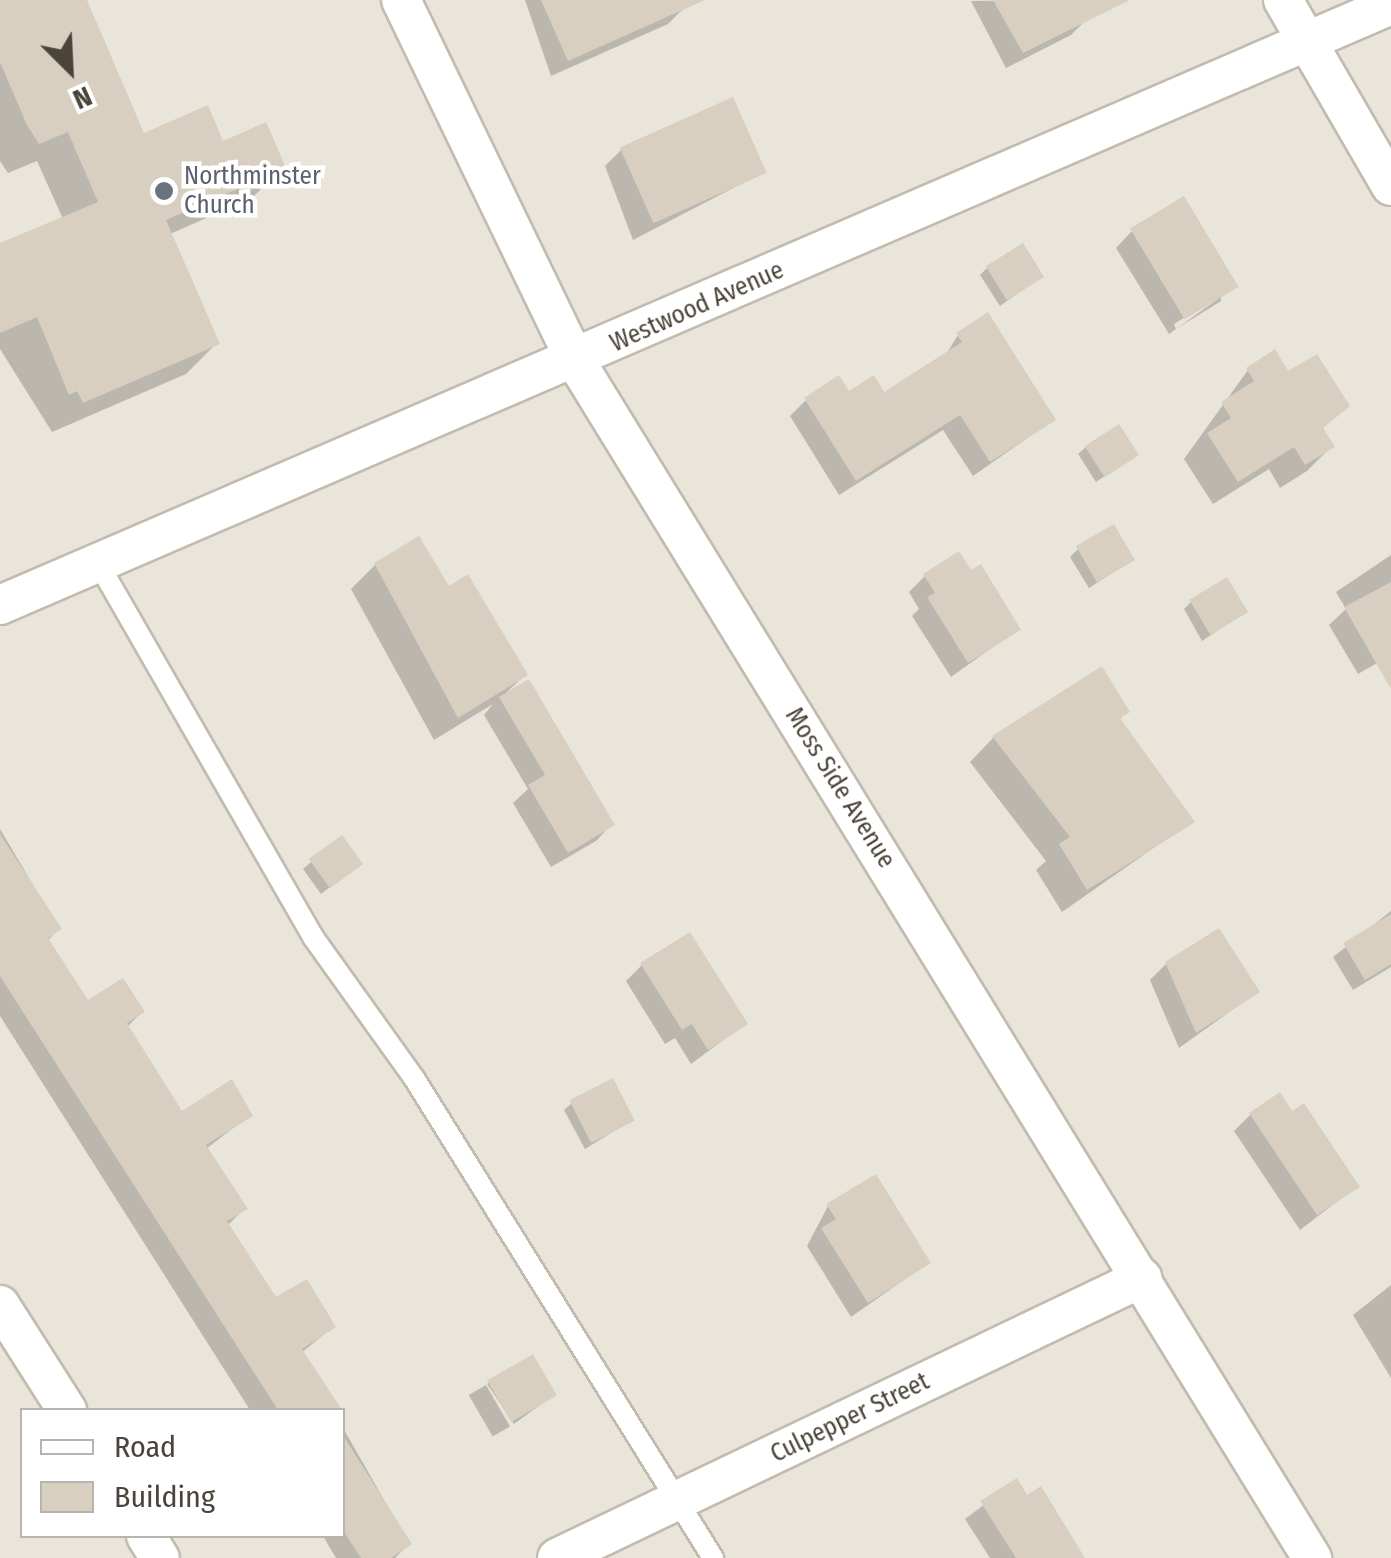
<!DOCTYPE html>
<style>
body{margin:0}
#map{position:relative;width:1391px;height:1558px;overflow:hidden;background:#f6f3ec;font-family:"Fira Sans Condensed",sans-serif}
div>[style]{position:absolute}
.residential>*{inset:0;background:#eae5da}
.shadow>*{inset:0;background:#0003;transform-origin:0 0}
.building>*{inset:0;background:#d8cfc1;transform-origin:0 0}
.roads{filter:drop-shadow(2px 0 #c2bbae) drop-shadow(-2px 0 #c2bbae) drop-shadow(0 2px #c2bbae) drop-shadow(0 -2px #c2bbae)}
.lane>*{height:20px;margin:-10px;padding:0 10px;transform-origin:10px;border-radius:10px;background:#fff}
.street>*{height:38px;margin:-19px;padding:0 19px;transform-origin:19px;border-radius:19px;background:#fff}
.dots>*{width:28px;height:28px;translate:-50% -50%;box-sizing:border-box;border:5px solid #fff;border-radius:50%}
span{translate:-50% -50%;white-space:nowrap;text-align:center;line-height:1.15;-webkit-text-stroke:9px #fff;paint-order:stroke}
.worship-label{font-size:25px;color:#5b616d}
.left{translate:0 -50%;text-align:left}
.street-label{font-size:25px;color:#4b4439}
.legend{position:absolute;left:20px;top:1408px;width:325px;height:130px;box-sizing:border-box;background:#fff;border:2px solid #b7b4b0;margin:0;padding:12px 18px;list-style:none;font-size:30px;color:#4b4439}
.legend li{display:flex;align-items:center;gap:20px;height:50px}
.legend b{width:50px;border:2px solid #b7b4b0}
.north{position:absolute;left:20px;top:20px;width:100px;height:100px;-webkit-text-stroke:8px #fff;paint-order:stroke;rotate:156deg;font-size:28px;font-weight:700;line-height:40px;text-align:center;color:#4b4439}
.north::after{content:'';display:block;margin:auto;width:35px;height:45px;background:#4b4439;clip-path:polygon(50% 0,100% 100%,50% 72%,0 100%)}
</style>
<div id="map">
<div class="residential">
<div style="clip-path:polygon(evenodd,0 0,1391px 0,1391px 1558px,0 1558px,0 0,22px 1410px,342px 1410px,342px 1536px,22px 1536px,22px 1410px)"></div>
</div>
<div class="shadow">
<div style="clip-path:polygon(0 0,84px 0,143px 136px,222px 144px,283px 167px,252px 198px,170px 234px,217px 343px,186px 374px,52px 432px,0 349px,0 246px,63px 219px,37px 161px,8px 173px,0 161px)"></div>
<div style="clip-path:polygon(525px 0,680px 0,684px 8px,668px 24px,551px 76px)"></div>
<div style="clip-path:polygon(1077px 0,1087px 19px,1071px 35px,1006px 68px,971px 1px)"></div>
<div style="clip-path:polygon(621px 150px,764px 172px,633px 240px,605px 166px)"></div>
<div style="clip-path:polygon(evenodd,1132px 231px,1236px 286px,1169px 334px,1116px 248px,1132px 231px,1221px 295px,1221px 301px,1176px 329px,1174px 324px,1221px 295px)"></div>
<div style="clip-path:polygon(988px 267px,1041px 277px,1000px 306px,980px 275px)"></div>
<div style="clip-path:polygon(958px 335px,1053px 420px,973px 476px,943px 430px,839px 495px,790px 416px,806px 400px,884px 395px,945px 356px)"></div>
<div style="clip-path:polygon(1248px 370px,1288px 374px,1346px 405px,1321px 430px,1331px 447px,1307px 471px,1280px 488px,1269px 469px,1213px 504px,1184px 459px)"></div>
<div style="clip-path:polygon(1086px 447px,1136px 455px,1096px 482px,1078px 454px)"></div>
<div style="clip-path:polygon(1078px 549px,1132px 560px,1089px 588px,1070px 557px)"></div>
<div style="clip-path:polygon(1391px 555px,1391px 655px,1358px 674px,1329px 625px,1346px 609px,1336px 592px)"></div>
<div style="clip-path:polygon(375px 565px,448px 589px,525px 675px,506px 693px,612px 824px,596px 841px,551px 867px,513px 803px,528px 789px,484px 715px,493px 704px,434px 740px,351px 589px)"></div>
<div style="clip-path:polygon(925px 576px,1018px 629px,951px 677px,912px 616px,919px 609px,909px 592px)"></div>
<div style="clip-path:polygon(1191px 602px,1245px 612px,1202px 641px,1184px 609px)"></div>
<div style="clip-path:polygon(1127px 711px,1119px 720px,1192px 821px,1062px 912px,1036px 870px,1046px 861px,970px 762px,993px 738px)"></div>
<div style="clip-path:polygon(0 829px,59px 929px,47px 941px,87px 1004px,142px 1012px,127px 1027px,181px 1114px,250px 1115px,206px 1149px,245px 1208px,227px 1226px,276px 1300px,333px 1327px,301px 1353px,334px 1410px,250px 1410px,0 1016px)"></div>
<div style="clip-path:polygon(311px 862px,360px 864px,321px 894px,303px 869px)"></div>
<div style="clip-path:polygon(1391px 911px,1391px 967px,1353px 990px,1333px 957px)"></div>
<div style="clip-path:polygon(1166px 964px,1257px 992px,1179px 1048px,1150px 980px)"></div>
<div style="clip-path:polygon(642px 965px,745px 1024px,691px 1064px,675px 1038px,665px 1044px,626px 981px)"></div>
<div style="clip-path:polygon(572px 1103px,632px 1120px,585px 1149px,564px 1110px)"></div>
<div style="clip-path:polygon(1291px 1114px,1357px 1186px,1300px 1230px,1234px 1131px,1250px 1115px)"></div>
<div style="clip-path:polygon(828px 1206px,928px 1263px,851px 1317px,807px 1246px)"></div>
<div style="clip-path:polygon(1391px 1285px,1391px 1378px,1353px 1315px)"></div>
<div style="clip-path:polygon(532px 1357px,554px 1395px,514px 1424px,487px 1384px)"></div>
<div style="left:486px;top:1385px;width:48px;height:20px;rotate:60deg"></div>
<div style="clip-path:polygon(342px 1426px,409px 1544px,395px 1558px,336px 1558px,323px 1536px,342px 1536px)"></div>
<div style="clip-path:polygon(1016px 1481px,1026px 1498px,1082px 1558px,990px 1558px,965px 1519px)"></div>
</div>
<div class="building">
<div style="clip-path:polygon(0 0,87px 0,144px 133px,208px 105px,223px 141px,266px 122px,286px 168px,166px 220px,220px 344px,83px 403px,77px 391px,69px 395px,37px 317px,0 333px,0 243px,98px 202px,68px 132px,39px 144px,27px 125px,0 62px)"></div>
<div style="clip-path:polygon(541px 0,705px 0,568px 61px)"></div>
<div style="clip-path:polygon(993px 0,1130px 0,1023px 53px)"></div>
<div style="left:733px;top:97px;width:83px;height:124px;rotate:66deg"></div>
<div style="left:1184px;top:196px;width:106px;height:63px;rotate:59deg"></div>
<div style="left:1023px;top:243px;width:40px;height:44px;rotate:58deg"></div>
<div style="clip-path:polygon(988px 312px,1056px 420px,990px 462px,960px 415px,856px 481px,804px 398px,839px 375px,849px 391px,874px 375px,884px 392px,962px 342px,956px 333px)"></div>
<div style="clip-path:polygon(1275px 349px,1288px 371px,1317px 354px,1350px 406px,1323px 428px,1335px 447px,1305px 465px,1294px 447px,1238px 482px,1207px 433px,1231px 418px,1221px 402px,1254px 381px,1246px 368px)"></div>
<div style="left:1119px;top:424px;width:37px;height:41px;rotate:57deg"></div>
<div style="left:1114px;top:524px;width:42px;height:44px;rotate:60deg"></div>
<div style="clip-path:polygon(419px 536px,449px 586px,468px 574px,528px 675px,458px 718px,374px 563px)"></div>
<div style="clip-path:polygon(959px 551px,971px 570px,981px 564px,1021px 630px,968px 663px,927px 597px,935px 593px,923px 574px)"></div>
<div style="left:1227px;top:577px;width:41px;height:44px;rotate:59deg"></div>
<div style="clip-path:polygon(1391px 582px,1391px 689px,1344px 607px)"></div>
<div style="clip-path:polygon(1102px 666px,1130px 712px,1120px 718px,1195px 822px,1087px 890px,1059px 844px,1070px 837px,992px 736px)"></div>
<div style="clip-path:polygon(529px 679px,615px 825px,568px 853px,528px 785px,545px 775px,499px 697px)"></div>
<div style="clip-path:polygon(0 834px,62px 929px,48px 938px,88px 1000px,123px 978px,145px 1012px,127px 1023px,182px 1111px,232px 1079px,253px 1116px,206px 1145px,248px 1209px,227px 1221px,276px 1297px,307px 1279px,336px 1327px,302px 1349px,342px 1410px,278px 1410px,0 976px)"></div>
<div style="left:342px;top:835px;width:36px;height:41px;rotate:54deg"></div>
<div style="clip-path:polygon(1391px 914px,1391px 964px,1365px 980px,1343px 943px)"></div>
<div style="clip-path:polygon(1219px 928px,1260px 992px,1196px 1033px,1165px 962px)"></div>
<div style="clip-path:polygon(690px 932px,748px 1024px,708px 1050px,692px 1024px,682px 1030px,640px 963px)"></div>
<div style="left:613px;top:1078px;width:48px;height:49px;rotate:63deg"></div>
<div style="clip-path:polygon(1280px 1092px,1292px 1111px,1304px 1103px,1360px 1187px,1317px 1215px,1249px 1113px)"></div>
<div style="clip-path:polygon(876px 1174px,931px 1263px,868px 1303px,821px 1228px,836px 1219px,826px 1204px)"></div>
<div style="left:533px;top:1354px;width:48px;height:53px;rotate:60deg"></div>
<div style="clip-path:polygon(342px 1434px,412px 1544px,391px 1558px,361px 1558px,342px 1529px)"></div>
<div style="clip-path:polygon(1017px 1478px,1027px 1495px,1041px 1486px,1085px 1558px,1016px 1558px,980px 1501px)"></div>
</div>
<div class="roads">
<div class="lane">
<div style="left:98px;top:563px;width:431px;rotate:60.1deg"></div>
<div style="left:313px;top:937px;width:173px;rotate:54.4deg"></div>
<div style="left:414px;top:1078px;width:566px;rotate:58.08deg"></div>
</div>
<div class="street">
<div style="left:401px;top:0;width:400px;rotate:64.2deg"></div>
<div style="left:575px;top:360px;width:1407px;rotate:58.4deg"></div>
<div style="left:1283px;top:0;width:215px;rotate:59.9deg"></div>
<div style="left:0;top:605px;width:1515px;rotate:-23.33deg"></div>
<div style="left:0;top:1305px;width:125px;rotate:57.5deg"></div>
<div style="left:146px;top:1536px;width:26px;rotate:58deg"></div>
<div style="left:557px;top:1558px;width:649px;rotate:-25.58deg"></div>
</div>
</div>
<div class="dots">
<div style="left:164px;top:191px;background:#6b7280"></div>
</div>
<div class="worship-label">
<span class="left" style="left:184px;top:191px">Northminster<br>Church</span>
</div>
<div class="street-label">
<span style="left:697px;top:307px;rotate:-24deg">Westwood Avenue</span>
<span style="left:840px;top:788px;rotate:58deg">Moss Side Avenue</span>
<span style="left:850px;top:1418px;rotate:-26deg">Culpepper Street</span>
</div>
<ul class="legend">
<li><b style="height:12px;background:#fff"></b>Road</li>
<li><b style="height:28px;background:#d8cfc1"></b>Building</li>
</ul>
<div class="north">N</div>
</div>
